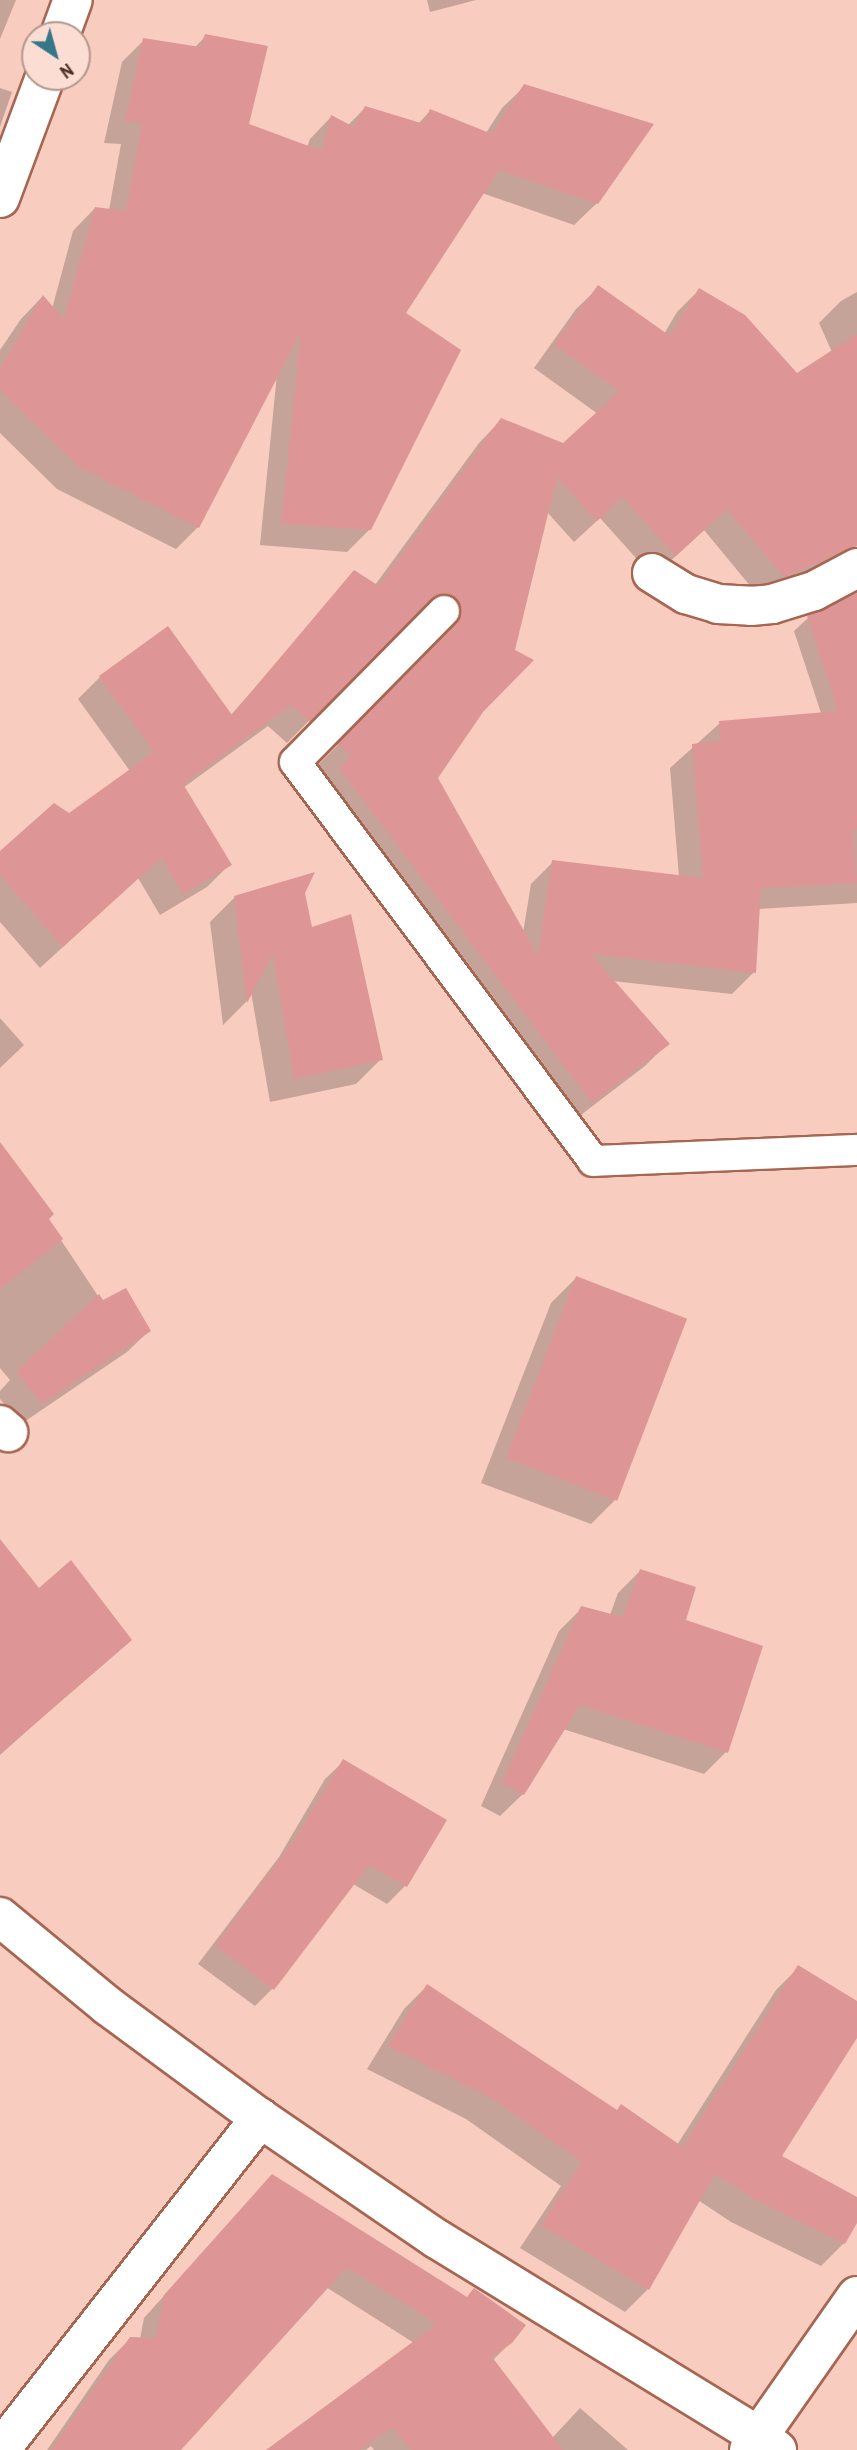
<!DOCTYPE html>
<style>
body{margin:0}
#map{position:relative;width:857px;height:2450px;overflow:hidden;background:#f8ccbf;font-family:"Archivo Narrow",sans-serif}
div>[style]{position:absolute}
.shadow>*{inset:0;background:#0003}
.building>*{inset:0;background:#de9596;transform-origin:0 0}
.roads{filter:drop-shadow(2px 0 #a66652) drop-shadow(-2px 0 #a66652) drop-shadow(0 2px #a66652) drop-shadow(0 -2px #a66652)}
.service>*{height:30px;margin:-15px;padding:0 15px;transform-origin:15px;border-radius:15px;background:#fff}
.minor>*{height:38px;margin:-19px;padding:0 19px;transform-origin:19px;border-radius:19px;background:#fff}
span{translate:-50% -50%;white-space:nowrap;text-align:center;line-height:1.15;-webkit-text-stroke:7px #fbddd4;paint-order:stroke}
.north{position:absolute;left:21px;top:21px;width:70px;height:70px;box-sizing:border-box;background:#fbddd4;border:2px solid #b5978e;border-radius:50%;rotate:144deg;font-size:19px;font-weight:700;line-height:28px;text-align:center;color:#4b2f26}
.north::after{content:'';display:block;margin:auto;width:24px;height:32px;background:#357788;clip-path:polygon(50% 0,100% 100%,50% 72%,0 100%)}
</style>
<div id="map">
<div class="shadow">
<div style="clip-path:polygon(0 0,16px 0,0 39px)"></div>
<div style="clip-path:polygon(427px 0,476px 0,430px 12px)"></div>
<div style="clip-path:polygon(206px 36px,247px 125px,307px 147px,310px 139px,331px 117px,347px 126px,365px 108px,418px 124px,430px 111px,486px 133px,502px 108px,525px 86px,597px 203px,574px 225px,482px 193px,404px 314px,370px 529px,347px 552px,260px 545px,277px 374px,198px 527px,176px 549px,57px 489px,0 433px,0 350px,21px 319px,42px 297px,52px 309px,73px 231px,95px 208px,109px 210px,121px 144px,104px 143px,122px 62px,144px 40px,194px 48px)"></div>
<div style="clip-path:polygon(0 88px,12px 92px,0 127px)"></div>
<div style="clip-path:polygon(599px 287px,664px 334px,677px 312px,699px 290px,796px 376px,832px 352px,819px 323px,841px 301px,857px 292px,857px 544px,829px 569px,761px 599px,704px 530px,653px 577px,600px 518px,574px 542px,547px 512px,482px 711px,436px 778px,523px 933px,531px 884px,553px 862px,679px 877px,670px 768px,720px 723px,857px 743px,857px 903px,758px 909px,754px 972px,732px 994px,612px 981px,667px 1044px,645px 1066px,569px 1124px,318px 792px,330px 779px,316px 767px,435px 648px,440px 638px,435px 621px,425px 615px,408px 620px,287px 743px,268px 726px,183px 788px,229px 865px,207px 887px,160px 915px,138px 878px,40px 968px,0 922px,0 853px,69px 816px,130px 771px,78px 699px,100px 677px,167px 628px,231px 715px,354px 573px,375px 585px,479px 443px,501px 420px,564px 445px,598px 414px,534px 368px,576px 309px)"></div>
<div style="clip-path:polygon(857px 594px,857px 712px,822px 716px,794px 631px,808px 618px)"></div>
<div style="clip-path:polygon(303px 892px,311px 930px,381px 1059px,356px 1084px,270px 1102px,251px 992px,246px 1002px,223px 1025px,210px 922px,235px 897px)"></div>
<div style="clip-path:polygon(0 1018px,24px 1045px,0 1068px)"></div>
<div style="clip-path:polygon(0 1174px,47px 1219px,102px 1302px,149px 1331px,127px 1352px,21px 1424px,0 1399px,0 1391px,10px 1380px,0 1368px)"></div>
<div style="clip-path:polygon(576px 1278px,616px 1499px,591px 1524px,481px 1483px,551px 1303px)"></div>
<div style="clip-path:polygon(0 1541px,39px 1591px,130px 1639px,0 1755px)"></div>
<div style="clip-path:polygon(640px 1571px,683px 1622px,726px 1752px,704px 1774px,563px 1729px,523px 1794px,500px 1816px,481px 1806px,559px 1631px,582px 1608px,610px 1615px,618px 1593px)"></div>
<div style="clip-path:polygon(344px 1761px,405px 1886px,387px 1904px,353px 1884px,273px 1988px,255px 2006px,198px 1964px,279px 1857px,325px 1779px)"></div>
<div style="clip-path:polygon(799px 1967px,857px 2003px,857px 2035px,779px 2157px,857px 2199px,857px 2219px,844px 2243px,821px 2266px,731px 2222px,698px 2200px,648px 2289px,625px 2312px,520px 2248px,561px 2186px,466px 2119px,367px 2069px,404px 2009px,427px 1986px,616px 2111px,677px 2145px,776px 1990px)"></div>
<div style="clip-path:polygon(272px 2176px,511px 2342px,492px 2361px,481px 2450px,374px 2450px,371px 2446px,366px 2450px,269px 2450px,414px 2343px,326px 2287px,179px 2450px,47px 2450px,109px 2360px,130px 2339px,140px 2339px,144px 2318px)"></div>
<div style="clip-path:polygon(580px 2408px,628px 2450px,541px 2450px)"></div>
</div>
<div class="building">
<div style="clip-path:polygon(205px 34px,268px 46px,249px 124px,322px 151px,331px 115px,354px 127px,365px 106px,424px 124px,430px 109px,492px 134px,524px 84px,654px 124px,598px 204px,499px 170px,406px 313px,461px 350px,371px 530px,281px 524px,301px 332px,199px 528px,79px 467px,0 390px,0 368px,43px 295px,64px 320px,95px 207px,126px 211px,142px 123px,125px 122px,143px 38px,200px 47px)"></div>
<div style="clip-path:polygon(598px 285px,670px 336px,699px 288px,745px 315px,797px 373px,857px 334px,857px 546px,784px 577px,727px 509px,676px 556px,623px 497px,597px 521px,557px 477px,515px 650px,534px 660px,483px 712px,438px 778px,538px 956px,552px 860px,703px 878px,692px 744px,720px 741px,719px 721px,838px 711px,807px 616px,857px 593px,857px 830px,853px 830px,857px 883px,761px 888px,756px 973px,591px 954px,670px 1044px,592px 1103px,339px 768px,351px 756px,337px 744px,457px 623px,461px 615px,457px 599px,440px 594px,432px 599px,310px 722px,291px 705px,183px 784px,232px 865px,183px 894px,161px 858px,63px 947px,0 875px,0 851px,54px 803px,69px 813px,154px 752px,99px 676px,168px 626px,232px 715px,354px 570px,379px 586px,501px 418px,563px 443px,620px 391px,554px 345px)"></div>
<div style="clip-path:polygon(315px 872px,305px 893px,312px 927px,351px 914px,383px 1060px,294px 1079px,273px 954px,247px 1003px,234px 896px)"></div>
<div style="clip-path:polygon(0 1142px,54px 1214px,49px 1219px,63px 1239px,0 1289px)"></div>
<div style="left:576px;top:1276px;width:119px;height:195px;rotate:21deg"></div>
<div style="clip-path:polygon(126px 1288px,151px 1331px,42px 1404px,16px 1372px,99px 1294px,103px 1300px)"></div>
<div style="clip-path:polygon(0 1539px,39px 1588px,71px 1560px,132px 1640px,0 1754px)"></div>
<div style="clip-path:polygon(640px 1569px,696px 1587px,686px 1620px,763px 1646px,728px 1753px,580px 1705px,524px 1795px,502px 1783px,581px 1606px,623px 1617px)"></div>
<div style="clip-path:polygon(343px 1759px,447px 1820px,407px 1887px,369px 1865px,274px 1990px,215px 1946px,297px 1836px)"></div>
<div style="clip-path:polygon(798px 1965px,857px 2001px,857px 2038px,782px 2156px,857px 2197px,857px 2223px,845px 2244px,754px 2199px,715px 2174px,649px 2290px,541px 2225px,582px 2162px,489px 2097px,388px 2046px,427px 1984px,617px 2110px,621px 2104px,683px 2147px)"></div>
<div style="clip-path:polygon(272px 2174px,467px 2297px,474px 2288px,526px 2325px,512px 2343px,492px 2357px,563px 2450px,411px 2450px,393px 2427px,360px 2450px,266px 2450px,437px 2324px,347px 2267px,181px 2450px,51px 2450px,130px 2337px,156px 2338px,164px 2295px)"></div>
</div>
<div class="roads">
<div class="service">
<div style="left:444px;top:611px;width:212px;rotate:134.6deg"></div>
<div style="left:295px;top:762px;width:498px;rotate:53.2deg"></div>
<div style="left:593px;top:1161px;width:264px;rotate:-2.4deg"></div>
</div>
<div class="minor">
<div style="left:60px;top:35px;width:37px;rotate:-70deg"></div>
<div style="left:0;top:198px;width:129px;rotate:-69.6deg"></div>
<div style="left:652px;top:573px;width:40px;rotate:32deg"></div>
<div style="left:686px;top:594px;width:34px;rotate:17deg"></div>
<div style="left:718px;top:604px;width:33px;rotate:3deg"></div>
<div style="left:751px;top:606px;width:21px;rotate:-5deg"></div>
<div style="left:772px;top:604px;width:44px;rotate:-17.2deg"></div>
<div style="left:814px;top:591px;width:49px;rotate:-28.1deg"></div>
<div style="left:0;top:1425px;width:11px;rotate:41deg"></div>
<div style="left:0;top:1917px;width:140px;rotate:39.5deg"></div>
<div style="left:108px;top:2006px;width:189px;rotate:36.4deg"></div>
<div style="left:260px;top:2118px;width:214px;rotate:34.4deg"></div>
<div style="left:437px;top:2239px;width:377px;rotate:31.5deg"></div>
<div style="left:759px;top:2436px;width:23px;rotate:38deg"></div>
<div style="left:0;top:2450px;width:422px;rotate:-51.9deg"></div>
<div style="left:749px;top:2450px;width:188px;rotate:-55deg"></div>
</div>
</div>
<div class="north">N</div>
</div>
